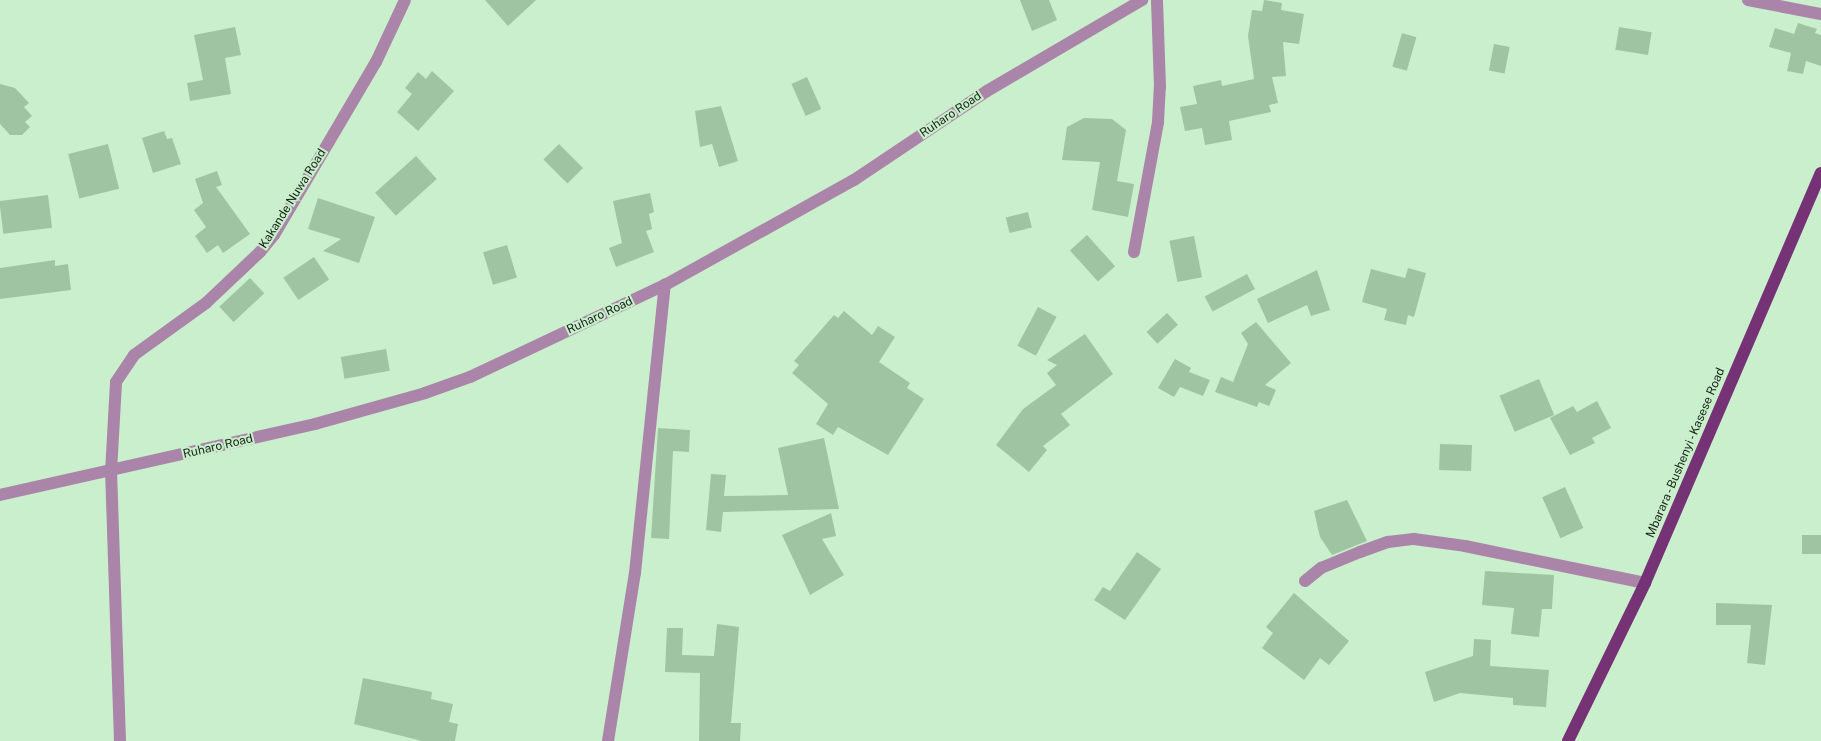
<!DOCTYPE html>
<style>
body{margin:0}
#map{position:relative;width:1821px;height:741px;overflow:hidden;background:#caefcc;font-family:"Public Sans",sans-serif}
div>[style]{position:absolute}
.building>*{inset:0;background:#9fc4a2;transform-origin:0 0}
.minor>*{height:12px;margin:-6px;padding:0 6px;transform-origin:6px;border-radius:6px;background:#aa85a9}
.tertiary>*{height:12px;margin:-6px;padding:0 6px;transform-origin:6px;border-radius:6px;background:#aa85a9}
.primary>*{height:12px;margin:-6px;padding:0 6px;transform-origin:6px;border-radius:6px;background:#753376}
span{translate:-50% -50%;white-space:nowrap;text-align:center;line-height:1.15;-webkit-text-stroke:4px #caefcc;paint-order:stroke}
.street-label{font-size:12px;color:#142215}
</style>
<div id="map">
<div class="building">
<div style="clip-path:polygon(485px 0,536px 0,508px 26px)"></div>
<div style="clip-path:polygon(1020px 0,1049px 0,1057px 20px,1032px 31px)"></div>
<div style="clip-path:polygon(1264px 0,1282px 3px,1281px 10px,1304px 14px,1299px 44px,1283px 42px,1286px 76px,1272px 77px,1278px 103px,1269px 105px,1271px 112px,1229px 121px,1232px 140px,1205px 145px,1202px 128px,1185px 131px,1180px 107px,1197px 104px,1193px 86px,1221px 80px,1222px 86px,1254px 79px,1248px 36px,1252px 10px,1262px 11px)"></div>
<div style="clip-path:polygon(1798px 23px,1817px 29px,1815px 33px,1821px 35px,1821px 66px,1806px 61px,1803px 74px,1787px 71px,1791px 53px,1769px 47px,1775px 28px,1794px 34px)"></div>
<div style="clip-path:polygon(235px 27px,241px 55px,225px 58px,231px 94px,190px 101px,187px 83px,203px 80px,194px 35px)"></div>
<div style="left:1619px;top:27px;width:33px;height:23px;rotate:9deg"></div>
<div style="left:1402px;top:33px;width:15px;height:35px;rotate:16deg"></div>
<div style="left:1494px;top:44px;width:16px;height:27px;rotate:11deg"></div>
<div style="clip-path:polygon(432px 71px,454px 91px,418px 131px,397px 112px,412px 94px,405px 88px,418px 72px,426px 79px)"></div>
<div style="left:807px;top:77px;width:35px;height:17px;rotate:66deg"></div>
<div style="clip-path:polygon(0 84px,15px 88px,29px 103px,24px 107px,32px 116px,25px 122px,30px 127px,22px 135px,10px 135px,0 124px)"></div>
<div style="clip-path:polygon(721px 106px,738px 161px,719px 167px,712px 144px,700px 147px,695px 111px)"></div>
<div style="clip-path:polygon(1084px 118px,1112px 119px,1126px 130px,1117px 181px,1134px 184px,1128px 217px,1092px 210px,1100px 162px,1062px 160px,1067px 127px)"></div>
<div style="clip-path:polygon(164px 131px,167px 139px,172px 138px,181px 164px,153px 173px,142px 138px)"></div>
<div style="left:108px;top:144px;width:46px;height:41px;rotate:76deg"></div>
<div style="left:559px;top:144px;width:34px;height:22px;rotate:45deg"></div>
<div style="left:416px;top:156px;width:31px;height:55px;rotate:48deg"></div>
<div style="clip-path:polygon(217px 171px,222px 185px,216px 187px,250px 234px,223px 253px,218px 245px,207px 253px,195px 236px,206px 227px,194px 210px,203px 203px,195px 179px)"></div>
<div style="clip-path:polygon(650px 193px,654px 212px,649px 214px,652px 229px,646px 231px,654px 252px,616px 267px,609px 248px,622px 243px,613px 201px)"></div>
<div style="left:48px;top:195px;width:33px;height:49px;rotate:83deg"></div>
<div style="clip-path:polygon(318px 198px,375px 217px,359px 263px,323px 251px,341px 239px,308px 229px)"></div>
<div style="left:1028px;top:212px;width:16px;height:23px;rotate:76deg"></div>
<div style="left:1087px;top:235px;width:42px;height:23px;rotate:48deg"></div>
<div style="left:1194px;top:236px;width:42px;height:25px;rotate:79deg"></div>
<div style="left:507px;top:245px;width:34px;height:25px;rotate:73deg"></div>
<div style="left:314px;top:257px;width:27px;height:37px;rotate:56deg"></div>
<div style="clip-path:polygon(55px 260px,55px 266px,68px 264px,71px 290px,0 299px,0 268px)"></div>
<div style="clip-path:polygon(1408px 268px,1426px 273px,1414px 317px,1408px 315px,1406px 325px,1384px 320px,1387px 309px,1362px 302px,1371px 269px,1405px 278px)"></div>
<div style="clip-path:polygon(1317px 270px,1330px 310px,1311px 316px,1307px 305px,1268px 323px,1257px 299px)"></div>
<div style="left:1247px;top:274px;width:17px;height:48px;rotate:62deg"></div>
<div style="left:250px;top:278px;width:21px;height:42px;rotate:47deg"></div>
<div style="left:1038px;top:307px;width:21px;height:44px;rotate:28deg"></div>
<div style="clip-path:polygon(844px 311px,872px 335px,878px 326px,895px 337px,879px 362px,910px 383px,907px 388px,924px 399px,888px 455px,838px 427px,833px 435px,816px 424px,828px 404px,792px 373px,799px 365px,794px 361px,834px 315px,838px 318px)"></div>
<div style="left:1167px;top:313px;width:16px;height:28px;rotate:47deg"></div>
<div style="clip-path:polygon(1256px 322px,1291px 363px,1265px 385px,1276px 390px,1269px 406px,1259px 402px,1257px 407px,1215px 392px,1221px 377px,1233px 382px,1248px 344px,1241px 333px)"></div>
<div style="clip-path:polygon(1085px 334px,1113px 374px,1061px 414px,1070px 425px,1043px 446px,1047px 450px,1029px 472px,996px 445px,1023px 409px,1056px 385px,1047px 373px,1057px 365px,1047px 360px)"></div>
<div style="left:386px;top:349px;width:22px;height:46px;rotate:80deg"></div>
<div style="clip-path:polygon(1175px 359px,1191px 368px,1189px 372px,1210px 380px,1203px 396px,1180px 387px,1174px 397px,1158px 388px)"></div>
<div style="left:1539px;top:379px;width:39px;height:43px;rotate:67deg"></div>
<div style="clip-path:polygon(1597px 401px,1611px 428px,1592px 438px,1595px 443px,1570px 455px,1550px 418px,1573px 406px,1577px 412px)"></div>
<div style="clip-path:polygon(658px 428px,690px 430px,689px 452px,673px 451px,669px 539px,651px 538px)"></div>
<div style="clip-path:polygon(824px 438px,839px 509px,723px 512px,721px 532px,706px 530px,711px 474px,726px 475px,724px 496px,788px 495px,778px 448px)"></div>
<div style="left:1440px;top:444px;width:32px;height:26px;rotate:2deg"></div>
<div style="left:1565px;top:487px;width:45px;height:25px;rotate:66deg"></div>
<div style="clip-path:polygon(1347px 500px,1367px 541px,1332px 555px,1320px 537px,1314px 511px)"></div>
<div style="clip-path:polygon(831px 513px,836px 536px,822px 539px,844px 575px,810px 595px,782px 535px)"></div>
<div style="left:1802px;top:535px;width:19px;height:19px"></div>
<div style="clip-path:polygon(1137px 552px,1161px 569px,1125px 620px,1094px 600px,1103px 587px,1110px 591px)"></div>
<div style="clip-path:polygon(1485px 571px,1554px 575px,1552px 609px,1542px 609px,1539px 637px,1511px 634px,1514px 608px,1482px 605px)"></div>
<div style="clip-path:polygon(1294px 593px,1349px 641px,1329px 665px,1320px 658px,1304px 680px,1262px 648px,1273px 633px,1266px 627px)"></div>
<div style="clip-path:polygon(1716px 603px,1772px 605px,1765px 665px,1747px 663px,1751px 625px,1716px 625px)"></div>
<div style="clip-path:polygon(717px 624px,739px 627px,731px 723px,741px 723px,740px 741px,699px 741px,700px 673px,665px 672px,667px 628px,683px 628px,682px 655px,714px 656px)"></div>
<div style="clip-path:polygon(1474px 639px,1491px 640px,1490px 666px,1549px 670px,1546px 707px,1513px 705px,1513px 698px,1460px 693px,1434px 702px,1425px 672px,1473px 656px)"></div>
<div style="clip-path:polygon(363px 678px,432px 692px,431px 699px,453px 704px,449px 722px,458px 724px,455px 741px,422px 741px,354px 724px)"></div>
</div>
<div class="minor">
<div style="left:1134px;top:252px;width:132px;rotate:-79.5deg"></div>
<div style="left:1158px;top:122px;width:35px;rotate:-87deg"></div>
<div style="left:1160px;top:87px;width:87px;rotate:-92deg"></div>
<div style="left:1305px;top:581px;width:21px;rotate:-39deg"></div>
<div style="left:1321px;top:568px;width:42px;rotate:-22.3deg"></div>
<div style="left:1360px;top:552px;width:30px;rotate:-20deg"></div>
<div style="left:1388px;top:542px;width:26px;rotate:-7deg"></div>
<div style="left:1414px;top:539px;width:51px;rotate:7.8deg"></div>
<div style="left:1465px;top:546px;width:184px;rotate:11.6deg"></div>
<div style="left:120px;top:741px;width:269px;rotate:-91.9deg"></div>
<div style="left:111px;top:472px;width:90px;rotate:-86.8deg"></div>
<div style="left:116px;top:382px;width:32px;rotate:-56deg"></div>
<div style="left:134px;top:355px;width:89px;rotate:-35.8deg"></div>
<div style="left:206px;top:303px;width:74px;rotate:-43.4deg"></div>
<div style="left:260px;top:252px;width:22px;rotate:-51deg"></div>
<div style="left:274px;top:235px;width:201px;rotate:-59.5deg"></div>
<div style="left:376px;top:62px;width:68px;rotate:-64.9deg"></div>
<div style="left:608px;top:741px;width:170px;rotate:-80.9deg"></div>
<div style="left:635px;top:573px;width:290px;rotate:-84.1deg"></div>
</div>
<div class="tertiary">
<div style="left:1748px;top:0;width:74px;rotate:10.9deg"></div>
<div style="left:0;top:495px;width:323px;rotate:-12.7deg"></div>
<div style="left:315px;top:424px;width:114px;rotate:-15.7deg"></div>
<div style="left:425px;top:393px;width:48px;rotate:-19.6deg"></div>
<div style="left:470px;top:377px;width:216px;rotate:-25.3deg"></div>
<div style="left:665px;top:285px;width:216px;rotate:-29.1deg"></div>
<div style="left:854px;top:180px;width:160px;rotate:-33.8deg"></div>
<div style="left:987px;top:91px;width:180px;rotate:-30.4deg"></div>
</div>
<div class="primary">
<div style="left:1568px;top:741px;width:176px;rotate:-64deg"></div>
<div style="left:1645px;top:583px;width:446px;rotate:-66.8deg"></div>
</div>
<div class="street-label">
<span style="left:951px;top:115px;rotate:-34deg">Ruharo Road</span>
<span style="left:293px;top:199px;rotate:-58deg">Kakande Nuwa Road</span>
<span style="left:600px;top:316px;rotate:-25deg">Ruharo Road</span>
<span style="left:218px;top:447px;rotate:-13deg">Ruharo Road</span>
<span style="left:1686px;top:453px;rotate:-67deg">Mbarara - Bushenyi - Kasese Road</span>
</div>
</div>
